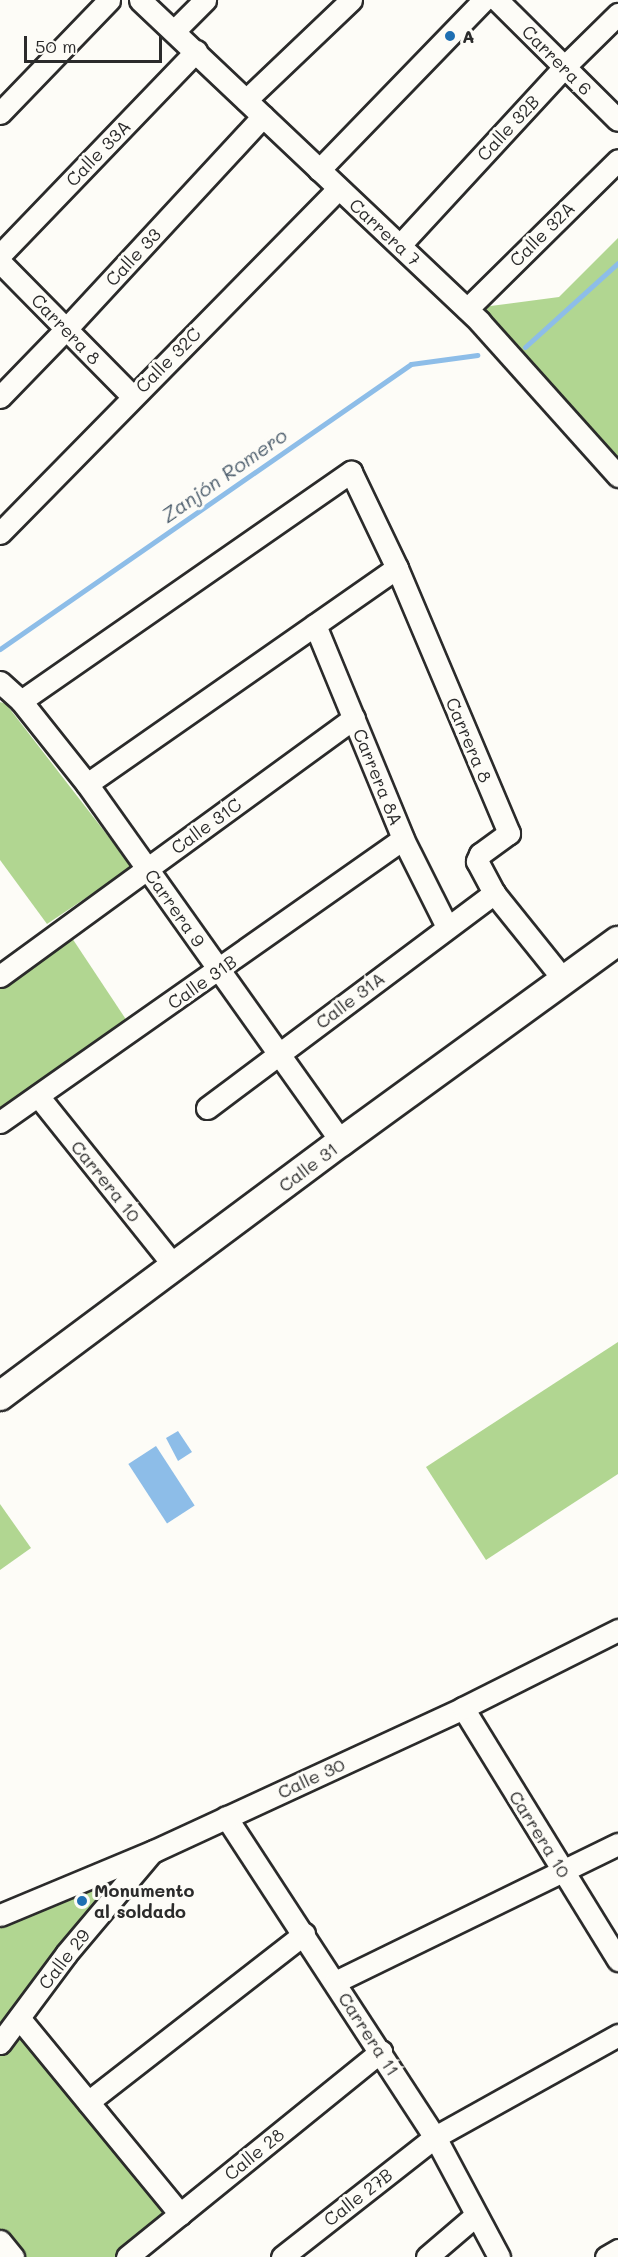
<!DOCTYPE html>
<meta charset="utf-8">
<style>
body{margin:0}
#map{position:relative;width:618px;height:2257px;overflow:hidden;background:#fdfcf7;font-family:Mali,sans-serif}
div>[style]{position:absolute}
.green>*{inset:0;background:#b1d691}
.water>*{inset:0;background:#8dbde8;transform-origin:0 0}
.stream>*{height:5px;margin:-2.5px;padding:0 2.5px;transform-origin:2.5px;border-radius:2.5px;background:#8dbde8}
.roads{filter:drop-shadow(2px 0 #2b2b2b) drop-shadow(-2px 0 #2b2b2b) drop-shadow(0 2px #2b2b2b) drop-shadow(0 -2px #2b2b2b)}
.street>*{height:21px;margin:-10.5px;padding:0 10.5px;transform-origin:10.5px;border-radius:10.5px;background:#fdfcf7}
.secondary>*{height:28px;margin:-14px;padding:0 14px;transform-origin:14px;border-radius:14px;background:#fdfcf7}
.dots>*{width:16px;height:16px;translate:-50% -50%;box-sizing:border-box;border:3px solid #fdfcf7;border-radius:50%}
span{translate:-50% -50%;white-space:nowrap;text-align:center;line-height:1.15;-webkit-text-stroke:6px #fdfcf7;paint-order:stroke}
.poi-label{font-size:18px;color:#2b2b2b;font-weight:700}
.left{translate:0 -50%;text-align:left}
.street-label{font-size:18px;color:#2b2b2b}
.water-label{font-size:20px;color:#4d5e6d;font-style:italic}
.scale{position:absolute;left:24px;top:36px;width:138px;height:27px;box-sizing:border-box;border:3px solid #2b2b2b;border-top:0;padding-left:8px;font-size:18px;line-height:21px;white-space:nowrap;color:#2b2b2b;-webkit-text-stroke:4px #fdfcf7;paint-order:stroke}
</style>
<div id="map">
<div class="green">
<div style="clip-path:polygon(618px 238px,618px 476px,467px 309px,559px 297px)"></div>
<div style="clip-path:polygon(0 702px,6px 704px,132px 867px,47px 924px,0 860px)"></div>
<div style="clip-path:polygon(70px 935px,129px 1024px,0 1113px,0 986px)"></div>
<div style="clip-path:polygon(618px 1342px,618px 1474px,486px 1560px,426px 1467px)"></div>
<div style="clip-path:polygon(0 1504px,31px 1548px,0 1570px)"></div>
<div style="clip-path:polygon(127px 1861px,0 2026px,0 1915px)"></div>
<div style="clip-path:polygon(19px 2018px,180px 2214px,127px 2257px,13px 2257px,0 2241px,0 2043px)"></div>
</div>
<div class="water">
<div style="clip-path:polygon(178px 1431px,192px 1452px,178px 1461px,166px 1438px)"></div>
<div style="left:156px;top:1446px;width:71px;height:33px;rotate:57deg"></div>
</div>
<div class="stream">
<div style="left:525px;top:347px;width:125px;rotate:-42.1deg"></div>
<div style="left:0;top:649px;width:500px;rotate:-34.74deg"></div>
<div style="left:411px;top:364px;width:67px;rotate:-7.8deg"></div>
</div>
<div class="roads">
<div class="street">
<div style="left:140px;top:0;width:468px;rotate:43.4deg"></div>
<div style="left:480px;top:322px;width:207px;rotate:48.1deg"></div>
<div style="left:497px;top:0;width:170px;rotate:44.8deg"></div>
<div style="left:174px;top:31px;width:44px;rotate:-45deg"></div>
<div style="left:246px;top:100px;width:145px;rotate:-43.6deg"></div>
<div style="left:0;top:113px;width:157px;rotate:-46deg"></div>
<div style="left:319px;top:170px;width:237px;rotate:-45.9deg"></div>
<div style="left:400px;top:245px;width:242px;rotate:-47.3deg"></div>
<div style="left:564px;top:67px;width:76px;rotate:-44.5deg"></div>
<div style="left:0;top:255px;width:283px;rotate:-46.1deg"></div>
<div style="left:0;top:262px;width:188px;rotate:45.4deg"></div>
<div style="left:467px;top:309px;width:212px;rotate:-44.6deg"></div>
<div style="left:0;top:397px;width:95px;rotate:-45.9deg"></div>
<div style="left:66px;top:329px;width:290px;rotate:-47.2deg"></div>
<div style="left:0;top:533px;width:482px;rotate:-45.5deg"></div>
<div style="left:315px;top:625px;width:231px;rotate:67.6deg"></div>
<div style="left:403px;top:839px;width:98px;rotate:63.4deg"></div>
<div style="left:0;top:682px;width:28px;rotate:42deg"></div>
<div style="left:21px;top:701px;width:106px;rotate:51.5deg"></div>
<div style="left:87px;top:784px;width:439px;rotate:54.6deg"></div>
<div style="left:21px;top:701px;width:402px;rotate:-34.8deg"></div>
<div style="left:351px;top:472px;width:106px;rotate:64.4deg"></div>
<div style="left:397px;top:568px;width:288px;rotate:67.1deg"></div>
<div style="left:509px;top:833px;width:36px;rotate:144deg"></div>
<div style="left:480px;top:854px;width:8px;rotate:113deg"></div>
<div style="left:477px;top:861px;width:36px;rotate:62deg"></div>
<div style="left:494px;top:893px;width:112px;rotate:51.2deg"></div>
<div style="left:87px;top:784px;width:378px;rotate:-34.9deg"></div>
<div style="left:0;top:976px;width:438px;rotate:-36.1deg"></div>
<div style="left:38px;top:1096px;width:218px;rotate:51.3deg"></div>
<div style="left:207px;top:1108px;width:359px;rotate:-36.8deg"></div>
<div style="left:0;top:1122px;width:492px;rotate:-35.1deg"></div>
<div style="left:463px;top:1708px;width:296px;rotate:58.4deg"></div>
<div style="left:226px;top:1817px;width:382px;rotate:56.9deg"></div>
<div style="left:435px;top:2137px;width:136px;rotate:61.9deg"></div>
<div style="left:0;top:1915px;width:167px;rotate:-22.6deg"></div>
<div style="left:154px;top:1851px;width:340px;rotate:-24.8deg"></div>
<div style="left:463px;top:1708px;width:174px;rotate:-26.7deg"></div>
<div style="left:335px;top:1982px;width:315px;rotate:-26deg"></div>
<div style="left:19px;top:2018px;width:254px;rotate:50.6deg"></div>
<div style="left:0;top:2043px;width:111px;rotate:-53.4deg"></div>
<div style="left:66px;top:1954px;width:132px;rotate:-49.9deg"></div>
<div style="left:88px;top:2102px;width:274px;rotate:-37.9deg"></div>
<div style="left:0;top:2241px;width:21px;rotate:51deg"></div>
<div style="left:127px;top:2257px;width:327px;rotate:-39deg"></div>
<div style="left:282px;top:2257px;width:194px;rotate:-38.1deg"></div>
<div style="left:435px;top:2137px;width:210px;rotate:-29.1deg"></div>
<div style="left:427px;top:2257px;width:63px;rotate:-40.5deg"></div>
<div style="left:606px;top:2257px;width:14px;rotate:-30deg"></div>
</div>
<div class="secondary">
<div style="left:0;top:1396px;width:425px;rotate:-36.7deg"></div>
<div style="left:341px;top:1142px;width:342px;rotate:-36deg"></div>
</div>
</div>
<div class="dots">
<div style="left:450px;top:36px;background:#1f6fb2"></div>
<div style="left:82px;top:1901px;background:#1f6fb2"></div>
</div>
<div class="poi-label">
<span class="left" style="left:462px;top:36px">A</span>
<span class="left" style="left:94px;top:1901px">Monumento<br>al soldado</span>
</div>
<div class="street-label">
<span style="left:557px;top:60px;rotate:45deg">Carrera 6</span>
<span style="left:508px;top:128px;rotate:-47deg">Calle 32B</span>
<span style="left:98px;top:153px;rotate:-46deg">Calle 33A</span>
<span style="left:385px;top:232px;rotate:43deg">Carrera 7</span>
<span style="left:542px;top:234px;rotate:-45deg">Calle 32A</span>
<span style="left:133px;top:257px;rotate:-47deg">Calle 33</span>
<span style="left:66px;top:329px;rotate:46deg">Carrera 8</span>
<span style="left:168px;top:360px;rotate:-45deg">Calle 32C</span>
<span style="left:469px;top:740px;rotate:67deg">Carrera 8</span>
<span style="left:378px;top:777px;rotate:68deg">Carrera 8A</span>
<span style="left:206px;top:826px;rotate:-36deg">Calle 31C</span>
<span style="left:175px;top:908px;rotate:55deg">Carrera 9</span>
<span style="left:202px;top:982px;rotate:-35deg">Calle 31B</span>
<span style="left:350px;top:1000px;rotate:-37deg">Calle 31A</span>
<span style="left:308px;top:1167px;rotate:-37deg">Calle 31</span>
<span style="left:106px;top:1181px;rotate:51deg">Carrera 10</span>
<span style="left:311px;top:1778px;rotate:-25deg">Calle 30</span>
<span style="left:540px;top:1834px;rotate:58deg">Carrera 10</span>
<span style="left:64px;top:1959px;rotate:-52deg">Calle 29</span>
<span style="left:369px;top:2034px;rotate:57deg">Carrera 11</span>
<span style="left:254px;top:2154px;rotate:-39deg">Calle 28</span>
<span style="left:358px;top:2197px;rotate:-38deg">Calle 27B</span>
</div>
<div class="water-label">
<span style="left:224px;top:475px;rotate:-35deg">Zanjón Romero</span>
</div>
<div class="scale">50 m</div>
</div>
